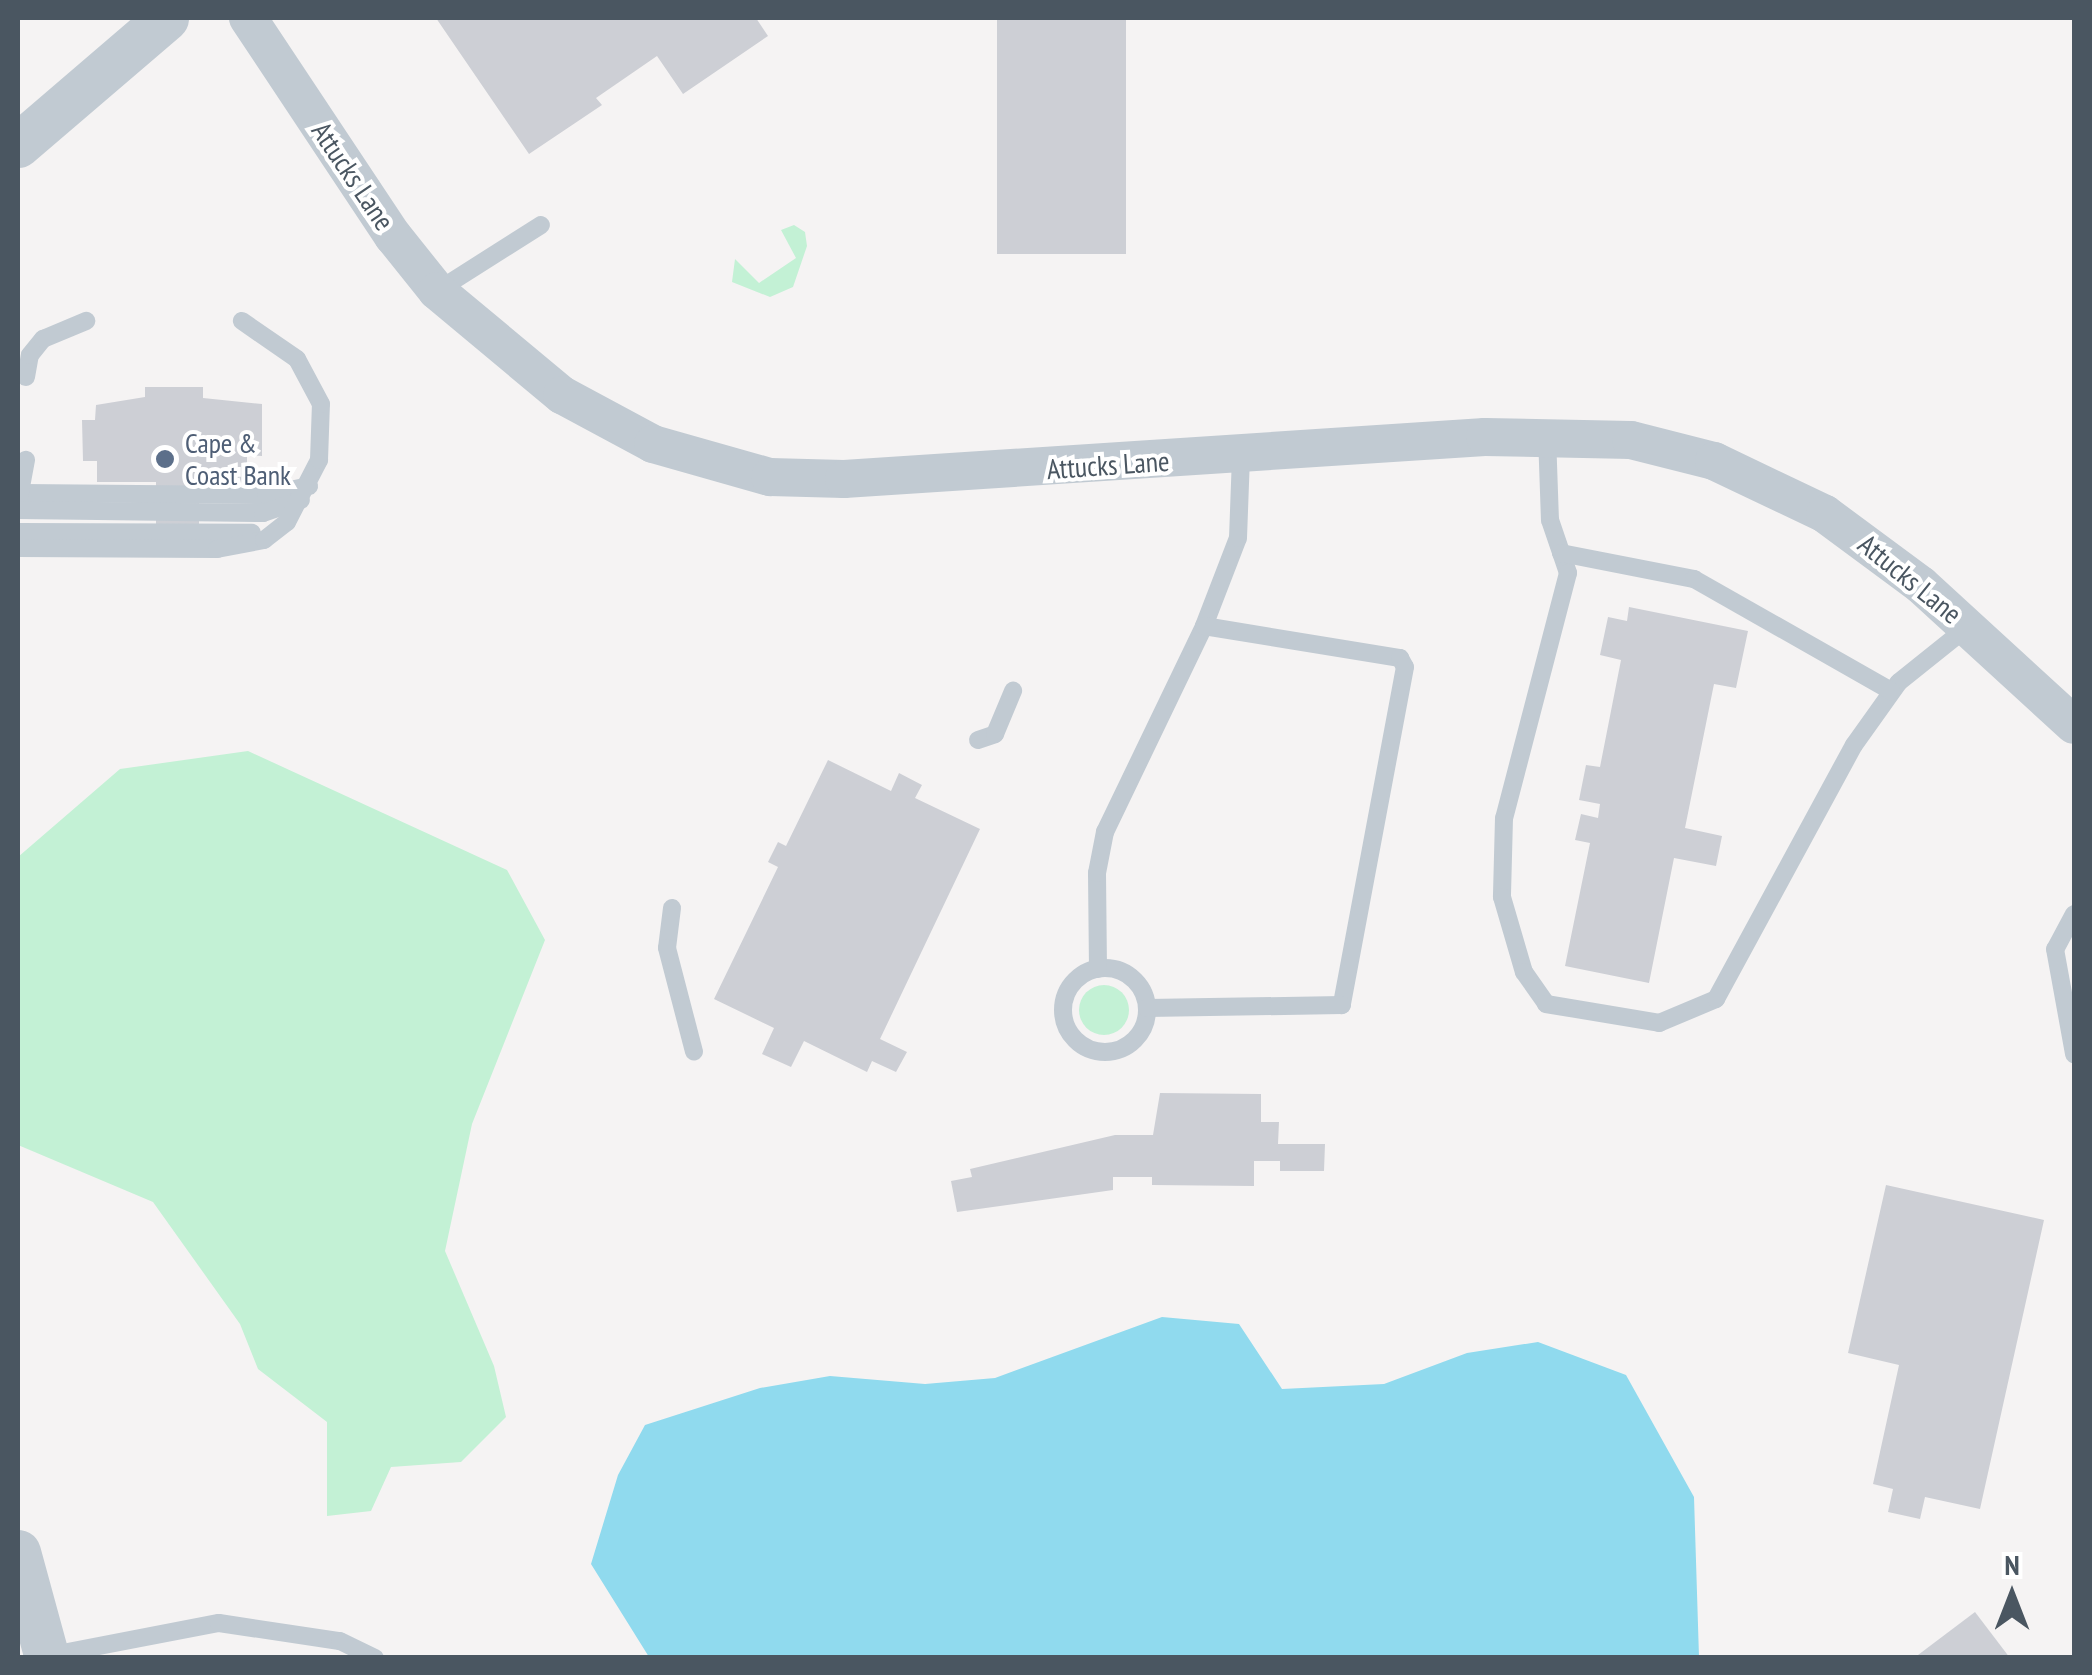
<!DOCTYPE html>
<style>
body{margin:0}
#map{position:relative;width:2092px;height:1675px;overflow:hidden;background:#f5f3f3;font-family:"PT Sans Narrow",sans-serif}
div>[style]{position:absolute}
.green>*{inset:0;background:#c3f1d5}
.round{border-radius:50%}
.water>*{inset:0;background:#90daee}
.building>*{inset:0;background:#cdcfd5;transform-origin:0 0}
.service>*{height:18px;margin:-9px;padding:0 9px;transform-origin:9px;border-radius:9px;background:#c1cad2}
.service>.ring{margin:-9px;padding:0;box-sizing:content-box;background:none;border:18px solid #c1cad2;border-radius:50%}
.minor>*{height:38px;margin:-19px;padding:0 19px;transform-origin:19px;border-radius:19px;background:#c1cad2}
.tertiary>*{height:45px;margin:-22.5px;padding:0 22.5px;transform-origin:22.5px;border-radius:22.5px;background:#c1cad2}
.dots>*{width:28px;height:28px;translate:-50% -50%;box-sizing:border-box;border:5px solid #fff;border-radius:50%}
span{translate:-50% -50%;white-space:nowrap;text-align:center;line-height:1.15;-webkit-text-stroke:8px #fff;paint-order:stroke}
.street-label{font-size:28px;color:#4a5661}
.service-label{font-size:28px;color:#4e5e75}
.left{translate:0 -50%;text-align:left}
.frame{position:absolute;inset:0;border:20px solid #4a5661;pointer-events:none}
.north{position:absolute;left:1962px;top:1545px;width:100px;height:100px;-webkit-text-stroke:8px #fff;paint-order:stroke;rotate:0deg;font-size:28px;font-weight:700;line-height:40px;text-align:center;color:#4a5661}
.north::after{content:'';display:block;margin:auto;width:35px;height:45px;background:#4a5661;clip-path:polygon(50% 0,100% 100%,50% 72%,0 100%)}
</style>
<div id="map">
<div class="green">
<div style="clip-path:polygon(794px 225px,805px 232px,807px 246px,793px 287px,770px 297px,732px 282px,735px 259px,759px 283px,796px 258px,781px 230px)"></div>
<div style="clip-path:polygon(248px 751px,507px 870px,545px 940px,472px 1124px,445px 1251px,494px 1366px,506px 1417px,461px 1462px,391px 1467px,371px 1511px,327px 1516px,327px 1422px,258px 1369px,240px 1324px,153px 1202px,18px 1145px,18px 857px,120px 769px)"></div>
<div class="round" style="left:1079px;top:985px;width:50px;height:50px"></div>
</div>
<div class="water">
<div style="clip-path:polygon(1162px 1317px,1239px 1324px,1282px 1389px,1384px 1384px,1467px 1353px,1538px 1342px,1626px 1375px,1694px 1497px,1699px 1657px,649px 1657px,591px 1564px,618px 1475px,645px 1425px,760px 1388px,830px 1376px,925px 1384px,995px 1378px)"></div>
</div>
<div class="building">
<div style="clip-path:polygon(436px 18px,756px 18px,768px 36px,683px 94px,657px 56px,596px 98px,602px 105px,529px 154px)"></div>
<div style="left:997px;top:18px;width:129px;height:236px"></div>
<div style="clip-path:polygon(145px 387px,203px 387px,203px 398px,262px 404px,262px 456px,247px 455px,247px 478px,241px 483px,199px 482px,199px 532px,156px 532px,156px 482px,97px 482px,97px 461px,83px 461px,82px 420px,95px 420px,96px 405px,145px 397px)"></div>
<div style="clip-path:polygon(1629px 607px,1748px 631px,1736px 688px,1714px 684px,1685px 828px,1722px 836px,1716px 866px,1674px 858px,1649px 983px,1565px 966px,1590px 843px,1575px 840px,1581px 814px,1598px 818px,1600px 804px,1579px 800px,1586px 765px,1600px 767px,1621px 660px,1600px 655px,1608px 617px,1627px 621px)"></div>
<div style="clip-path:polygon(828px 760px,891px 791px,899px 773px,922px 785px,915px 798px,980px 829px,880px 1039px,907px 1052px,896px 1072px,872px 1061px,867px 1072px,804px 1041px,791px 1067px,762px 1054px,774px 1028px,714px 999px,778px 867px,768px 862px,778px 842px,786px 846px)"></div>
<div style="clip-path:polygon(1160px 1093px,1261px 1094px,1261px 1122px,1279px 1122px,1278px 1144px,1325px 1144px,1324px 1171px,1280px 1171px,1280px 1161px,1254px 1161px,1254px 1186px,1152px 1185px,1152px 1177px,1113px 1177px,1113px 1190px,957px 1212px,951px 1181px,972px 1177px,970px 1169px,1115px 1135px,1153px 1135px)"></div>
<div style="clip-path:polygon(1886px 1185px,2044px 1220px,1980px 1509px,1925px 1497px,1920px 1519px,1888px 1512px,1893px 1489px,1873px 1484px,1899px 1365px,1848px 1353px)"></div>
<div style="clip-path:polygon(1975px 1612px,2010px 1658px,1914px 1658px)"></div>
</div>
<div class="service">
<div style="left:437px;top:291px;width:123px;rotate:-32.4deg"></div>
<div style="left:26px;top:377px;width:22px;rotate:-80deg"></div>
<div style="left:30px;top:355px;width:21px;rotate:-51deg"></div>
<div style="left:43px;top:339px;width:47px;rotate:-22.7deg"></div>
<div style="left:1547px;top:435px;width:85px;rotate:88deg"></div>
<div style="left:1550px;top:520px;width:56px;rotate:71.2deg"></div>
<div style="left:1568px;top:573px;width:253px;rotate:104.6deg"></div>
<div style="left:1504px;top:818px;width:79px;rotate:91.5deg"></div>
<div style="left:1502px;top:897px;width:78px;rotate:73.7deg"></div>
<div style="left:1524px;top:972px;width:39px;rotate:55deg"></div>
<div style="left:1546px;top:1004px;width:115px;rotate:9.5deg"></div>
<div style="left:1659px;top:1023px;width:62px;rotate:-22.8deg"></div>
<div style="left:1716px;top:999px;width:289px;rotate:-61.5deg"></div>
<div style="left:1854px;top:745px;width:77px;rotate:-54.5deg"></div>
<div style="left:1899px;top:682px;width:90px;rotate:-38.7deg"></div>
<div style="left:21px;top:493px;width:245px;rotate:0.5deg"></div>
<div style="left:266px;top:495px;width:44px;rotate:-11.8deg"></div>
<div style="left:18px;top:503px;width:44px;rotate:-79.5deg"></div>
<div style="left:18px;top:510px;width:245px;rotate:0.7deg"></div>
<div style="left:263px;top:513px;width:40px;rotate:-18.9deg"></div>
<div style="left:18px;top:532px;width:234px;rotate:0.2deg"></div>
<div style="left:18px;top:548px;width:199px;rotate:0.3deg"></div>
<div style="left:217px;top:549px;width:48px;rotate:-10.8deg"></div>
<div style="left:264px;top:540px;width:29px;rotate:-38deg"></div>
<div style="left:287px;top:522px;width:70px;rotate:-62.7deg"></div>
<div style="left:319px;top:460px;width:56px;rotate:-88deg"></div>
<div style="left:321px;top:404px;width:51px;rotate:-118.1deg"></div>
<div style="left:297px;top:359px;width:67px;rotate:-145.4deg"></div>
<div style="left:1561px;top:553px;width:136px;rotate:11.1deg"></div>
<div style="left:1694px;top:579px;width:227px;rotate:29.6deg"></div>
<div style="left:1204px;top:626px;width:94px;rotate:-68.9deg"></div>
<div style="left:1238px;top:538px;width:83px;rotate:-87.9deg"></div>
<div style="left:978px;top:740px;width:18px;rotate:-19deg"></div>
<div style="left:995px;top:734px;width:47px;rotate:-67.3deg"></div>
<div style="left:672px;top:908px;width:40px;rotate:97.1deg"></div>
<div style="left:667px;top:948px;width:107px;rotate:75.4deg"></div>
<div style="left:2074px;top:914px;width:40px;rotate:118deg"></div>
<div style="left:2055px;top:949px;width:107px;rotate:79.7deg"></div>
<div class="ring" style="left:1063px;top:968px;width:66px;height:66px"></div>
<div style="left:1098px;top:969px;width:96px;rotate:-90.6deg"></div>
<div style="left:1097px;top:873px;width:42px;rotate:-79deg"></div>
<div style="left:1105px;top:832px;width:229px;rotate:-64.3deg"></div>
<div style="left:1204px;top:626px;width:199px;rotate:9.3deg"></div>
<div style="left:1400px;top:658px;width:10px;rotate:61deg"></div>
<div style="left:1405px;top:667px;width:344px;rotate:100.6deg"></div>
<div style="left:1342px;top:1005px;width:195px;rotate:179.1deg"></div>
<div style="left:47px;top:1656px;width:175px;rotate:-10.9deg"></div>
<div style="left:219px;top:1623px;width:122px;rotate:8.5deg"></div>
<div style="left:340px;top:1641px;width:39px;rotate:26deg"></div>
</div>
<div class="minor">
<div style="left:248px;top:18px;width:262px;rotate:56.4deg"></div>
<div style="left:393px;top:236px;width:70px;rotate:51.3deg"></div>
<div style="left:437px;top:291px;width:163px;rotate:39.8deg"></div>
<div style="left:562px;top:395px;width:103px;rotate:28.3deg"></div>
<div style="left:653px;top:444px;width:122px;rotate:15.8deg"></div>
<div style="left:770px;top:477px;width:74px;rotate:1.5deg"></div>
<div style="left:844px;top:479px;width:642px;rotate:-3.75deg"></div>
<div style="left:1485px;top:437px;width:146px;rotate:1.2deg"></div>
<div style="left:1631px;top:440px;width:86px;rotate:14.2deg"></div>
<div style="left:1714px;top:461px;width:123px;rotate:25.5deg"></div>
<div style="left:1825px;top:514px;width:119px;rotate:36.5deg"></div>
<div style="left:1921px;top:585px;width:207px;rotate:42.5deg"></div>
</div>
<div class="tertiary">
<div style="left:18px;top:145px;width:195px;rotate:-40.6deg"></div>
<div style="left:18px;top:1552px;width:110px;rotate:74.7deg"></div>
</div>
<div class="dots">
<div style="left:165px;top:459px;background:#5c6f8a"></div>
</div>
<div class="street-label">
<span style="left:353px;top:176px;rotate:56deg">Attucks Lane</span>
<span style="left:1108px;top:465px;rotate:-4deg">Attucks Lane</span>
<span style="left:1910px;top:579px;rotate:39deg">Attucks Lane</span>
</div>
<div class="service-label">
<span class="left" style="left:185px;top:459px">Cape &amp;<br>Coast Bank</span>
</div>
<div class="frame"></div>
<div class="north">N</div>
</div>
